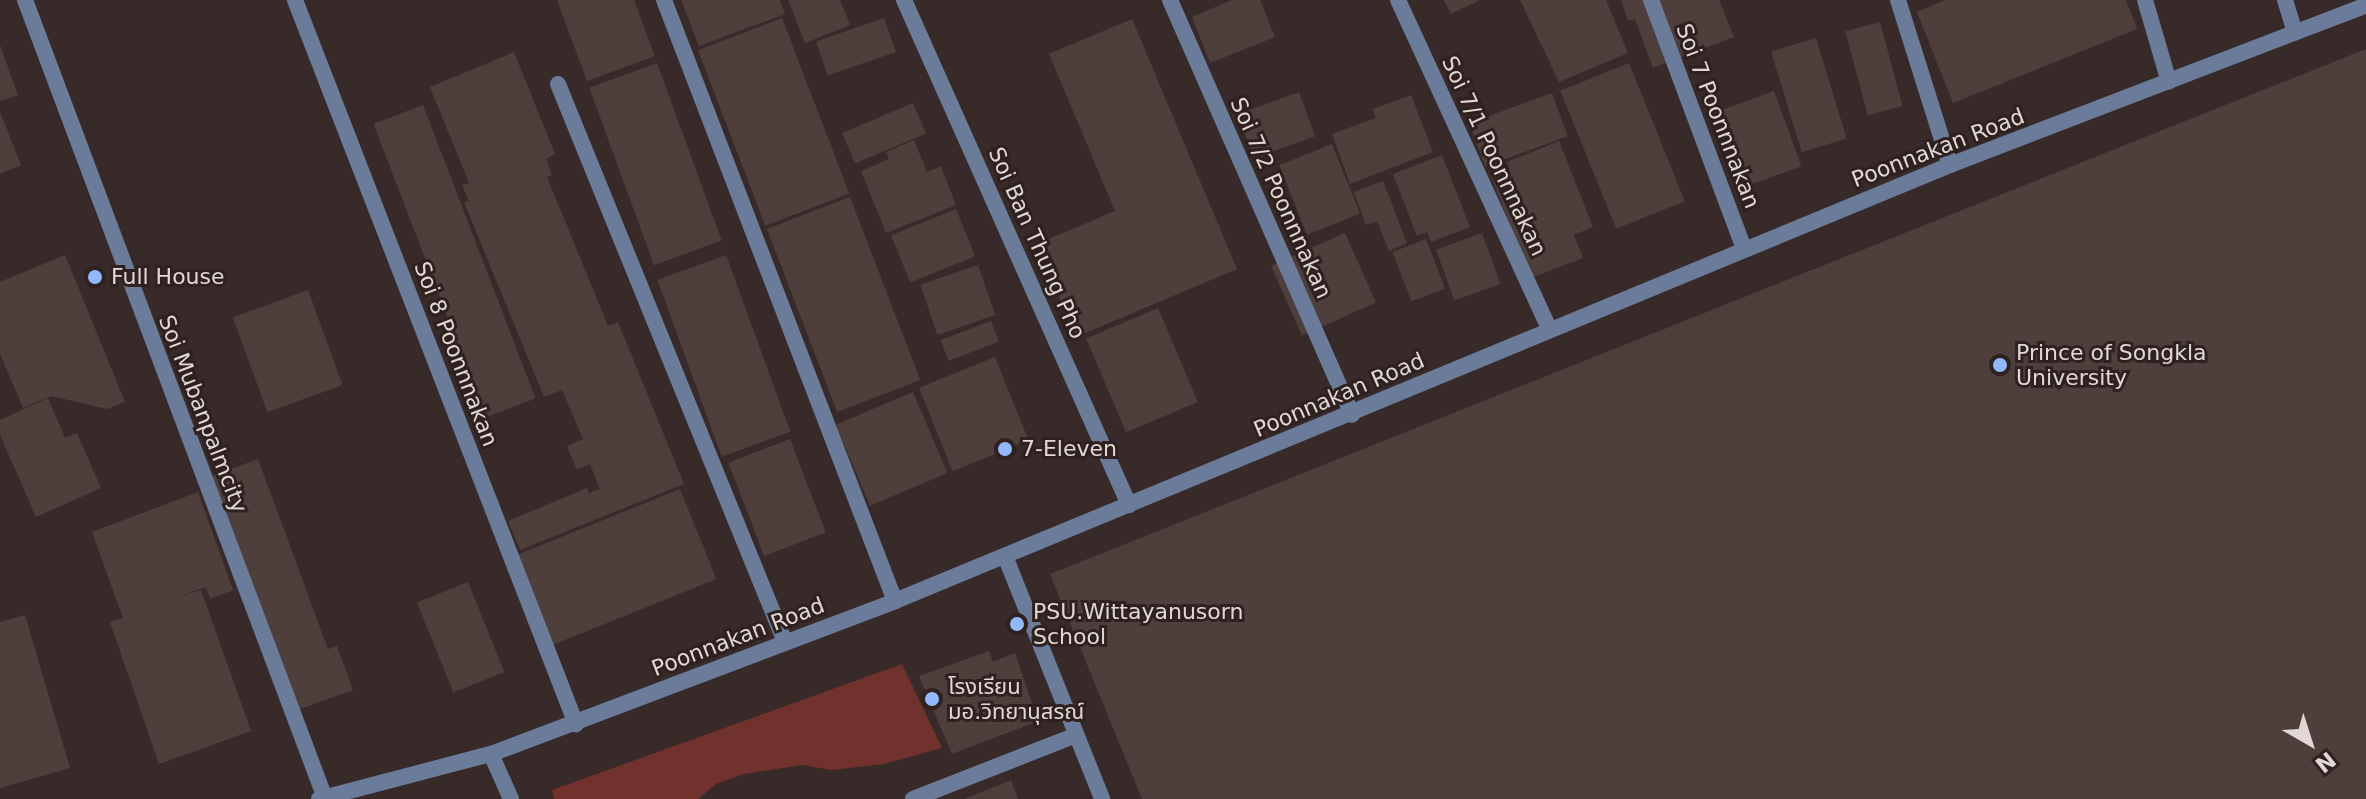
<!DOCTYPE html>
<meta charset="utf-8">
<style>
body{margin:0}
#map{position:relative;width:2366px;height:799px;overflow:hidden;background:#382a29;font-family:"DejaVu Sans","Noto Sans Thai",sans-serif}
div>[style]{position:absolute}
.green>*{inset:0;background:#71312c}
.building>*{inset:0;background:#4e3f3d;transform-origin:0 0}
.service>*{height:16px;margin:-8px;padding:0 8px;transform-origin:8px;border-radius:8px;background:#6b7c9b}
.minor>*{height:16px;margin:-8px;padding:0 8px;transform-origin:8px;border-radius:8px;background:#6b7c9b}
.tertiary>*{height:16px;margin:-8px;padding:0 8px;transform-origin:8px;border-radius:8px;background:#6b7c9b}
.dots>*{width:22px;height:22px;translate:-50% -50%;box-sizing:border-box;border:4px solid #2e211f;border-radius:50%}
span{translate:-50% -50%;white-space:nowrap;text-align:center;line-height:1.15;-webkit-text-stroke:6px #2e211f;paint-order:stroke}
.street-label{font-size:22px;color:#e1d8d6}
.poi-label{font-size:22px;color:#e1d8d6}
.left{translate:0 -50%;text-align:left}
.north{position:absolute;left:2270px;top:703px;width:80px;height:80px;-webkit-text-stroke:6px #2e211f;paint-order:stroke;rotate:141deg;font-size:22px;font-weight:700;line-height:32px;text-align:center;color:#e1d8d6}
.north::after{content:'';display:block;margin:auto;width:28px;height:36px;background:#e1d8d6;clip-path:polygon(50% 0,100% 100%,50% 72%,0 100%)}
</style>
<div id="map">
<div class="green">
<div style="clip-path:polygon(902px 664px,942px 748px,884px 764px,831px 770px,803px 765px,744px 774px,716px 784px,698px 799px,554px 799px,552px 790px)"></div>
</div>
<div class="building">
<div style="clip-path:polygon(557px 0,634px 0,655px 56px,587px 81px)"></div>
<div style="clip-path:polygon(681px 0,780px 0,785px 14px,699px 46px)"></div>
<div style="clip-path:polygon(788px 0,840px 0,850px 25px,805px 43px)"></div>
<div style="clip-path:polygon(1232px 0,1260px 0,1275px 37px,1210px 63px,1192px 17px)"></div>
<div style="clip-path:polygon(1444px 0,1480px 0,1451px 14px)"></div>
<div style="clip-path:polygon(1520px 0,1606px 0,1628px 53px,1559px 82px)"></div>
<div style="clip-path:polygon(1621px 0,1719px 0,1734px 37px,1653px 68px,1635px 19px,1628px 21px)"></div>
<div style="clip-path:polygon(1945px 0,2126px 0,2137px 29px,1953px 103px,1917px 12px)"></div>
<div style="left:782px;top:18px;width:188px;height:90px;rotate:69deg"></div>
<div style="left:884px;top:18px;width:36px;height:72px;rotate:71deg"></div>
<div style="clip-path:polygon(1132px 19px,1237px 269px,1076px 337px,1037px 244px,1115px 211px,1049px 54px)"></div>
<div style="left:1880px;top:22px;width:87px;height:36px;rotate:75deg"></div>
<div style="left:1816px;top:38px;width:105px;height:47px;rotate:73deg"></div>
<div style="clip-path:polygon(0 45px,18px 95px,0 101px)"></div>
<div style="clip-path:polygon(2366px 49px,2366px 799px,1142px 799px,1050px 574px)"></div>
<div style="clip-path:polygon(514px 52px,555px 154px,546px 159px,552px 175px,547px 177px,608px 326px,618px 322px,684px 484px,520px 550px,508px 521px,587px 488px,589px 493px,600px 489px,590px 464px,577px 470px,567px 446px,583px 439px,562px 390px,544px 397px,464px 202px,469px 201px,462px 185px,469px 183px,430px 87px)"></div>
<div style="left:657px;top:63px;width:189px;height:72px;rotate:70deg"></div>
<div style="left:1629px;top:63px;width:149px;height:74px;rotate:68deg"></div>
<div style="left:1774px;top:91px;width:80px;height:67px;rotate:70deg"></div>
<div style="left:1299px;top:92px;width:47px;height:65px;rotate:70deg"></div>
<div style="left:1552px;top:93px;width:46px;height:88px;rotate:70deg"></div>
<div style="clip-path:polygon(1411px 95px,1433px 152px,1350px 184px,1332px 134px,1376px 118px,1373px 109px)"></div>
<div style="left:913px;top:103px;width:33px;height:77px;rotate:67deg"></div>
<div style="left:423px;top:105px;width:314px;height:53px;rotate:69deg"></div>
<div style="clip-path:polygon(0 112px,21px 165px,0 174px)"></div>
<div style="clip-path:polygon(914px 140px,927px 172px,941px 166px,956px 205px,886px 233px,861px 171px,889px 159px,886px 152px)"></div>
<div style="clip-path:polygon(1559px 141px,1593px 227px,1574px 235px,1583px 258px,1531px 278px,1491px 176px,1510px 170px,1507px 162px)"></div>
<div style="left:1332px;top:144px;width:75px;height:57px;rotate:68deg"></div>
<div style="clip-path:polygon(1442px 155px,1470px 227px,1431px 242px,1427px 232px,1417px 236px,1393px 174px)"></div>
<div style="clip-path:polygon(1383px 181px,1407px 243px,1389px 251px,1377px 221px,1366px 225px,1354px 192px)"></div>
<div style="left:850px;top:197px;width:196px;height:89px;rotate:69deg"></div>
<div style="left:956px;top:209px;width:51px;height:70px;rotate:68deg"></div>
<div style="left:1345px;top:233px;width:76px;height:81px;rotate:66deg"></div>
<div style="left:1482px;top:233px;width:54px;height:49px;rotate:70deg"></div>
<div style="left:1426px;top:239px;width:53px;height:36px;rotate:69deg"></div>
<div style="clip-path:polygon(65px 255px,125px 402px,107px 409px,51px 396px,23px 408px,0 354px,0 282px)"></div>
<div style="left:726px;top:255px;width:188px;height:73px;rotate:70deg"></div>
<div style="left:978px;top:265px;width:53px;height:61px;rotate:71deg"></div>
<div style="left:308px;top:290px;width:101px;height:80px;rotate:70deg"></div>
<div style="left:1158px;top:308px;width:102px;height:78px;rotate:67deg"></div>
<div style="left:991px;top:321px;width:22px;height:54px;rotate:69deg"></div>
<div style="left:995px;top:357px;width:90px;height:82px;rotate:68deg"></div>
<div style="left:913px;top:392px;width:88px;height:84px;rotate:67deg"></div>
<div style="clip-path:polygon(48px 398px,65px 438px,77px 433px,101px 488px,36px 517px,0 435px,0 420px)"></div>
<div style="left:790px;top:439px;width:100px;height:66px;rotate:69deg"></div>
<div style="clip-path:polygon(258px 459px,328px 649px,337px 646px,353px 690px,289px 713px,200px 481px)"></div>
<div style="left:680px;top:489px;width:97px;height:176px;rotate:68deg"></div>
<div style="clip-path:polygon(198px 492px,233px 590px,210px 599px,206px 587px,177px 597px,201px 590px,251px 731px,159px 764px,110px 622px,123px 618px,92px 532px)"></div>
<div style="left:468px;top:582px;width:97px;height:55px;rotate:68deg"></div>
<div style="clip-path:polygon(25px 615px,70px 768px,0 788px,0 622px)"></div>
<div style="clip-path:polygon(989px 651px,993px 662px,1015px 653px,1038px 721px,952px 754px,919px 676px)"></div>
<div style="clip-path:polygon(1011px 780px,1018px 799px,964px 799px)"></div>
</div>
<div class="service">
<div style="left:2285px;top:0;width:34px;rotate:73deg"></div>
<div style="left:1005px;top:556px;width:262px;rotate:68.2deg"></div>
<div style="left:491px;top:754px;width:49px;rotate:66deg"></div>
<div style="left:913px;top:799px;width:175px;rotate:-21.4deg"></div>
</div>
<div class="minor">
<div style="left:25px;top:0;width:853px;rotate:69.4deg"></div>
<div style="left:295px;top:0;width:777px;rotate:68.79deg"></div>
<div style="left:664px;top:0;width:644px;rotate:68.98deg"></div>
<div style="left:904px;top:0;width:553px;rotate:65.98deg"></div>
<div style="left:1170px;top:0;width:453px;rotate:66.3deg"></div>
<div style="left:1398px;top:0;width:363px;rotate:65.3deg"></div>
<div style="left:1651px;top:0;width:266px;rotate:69.5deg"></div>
<div style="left:1898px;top:0;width:173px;rotate:72.5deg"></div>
<div style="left:2145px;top:0;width:85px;rotate:73.7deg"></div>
<div style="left:558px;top:84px;width:602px;rotate:67.86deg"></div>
</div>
<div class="tertiary">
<div style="left:319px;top:799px;width:178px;rotate:-14.7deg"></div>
<div style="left:491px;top:754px;width:432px;rotate:-20.7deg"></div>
<div style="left:895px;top:601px;width:1142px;rotate:-22.45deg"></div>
<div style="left:1950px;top:165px;width:446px;rotate:-21deg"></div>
</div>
<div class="dots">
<div style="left:95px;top:277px;background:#93b7fd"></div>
<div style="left:2000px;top:365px;background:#93b7fd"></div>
<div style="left:1005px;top:449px;background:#93b7fd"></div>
<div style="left:1017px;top:624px;background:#93b7fd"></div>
<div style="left:932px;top:699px;background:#93b7fd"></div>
</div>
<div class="street-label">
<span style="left:1718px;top:116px;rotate:69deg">Soi 7 Poonnnakan</span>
<span style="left:1938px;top:148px;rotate:-21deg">Poonnakan Road</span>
<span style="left:1494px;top:156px;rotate:65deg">Soi 7/1 Poonnnakan</span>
<span style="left:1281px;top:198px;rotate:66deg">Soi 7/2 Poonnnakan</span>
<span style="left:1037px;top:243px;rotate:66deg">Soi Ban Thung Pho</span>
<span style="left:456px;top:354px;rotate:69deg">Soi 8 Poonnnakan</span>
<span style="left:1339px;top:395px;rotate:-23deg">Poonnakan Road</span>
<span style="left:203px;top:414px;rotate:69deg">Soi Mubanpalmcity</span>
<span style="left:738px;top:637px;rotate:-21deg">Poonnakan Road</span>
</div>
<div class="poi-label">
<span class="left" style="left:111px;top:277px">Full House</span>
<span class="left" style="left:2016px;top:365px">Prince of Songkla<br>University</span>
<span class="left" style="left:1021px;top:449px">7-Eleven</span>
<span class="left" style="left:1033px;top:624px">PSU.Wittayanusorn<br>School</span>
<span class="left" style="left:948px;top:699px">โรงเรียน<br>มอ.วิทยานุสรณ์</span>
</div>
<div class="north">N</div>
</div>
